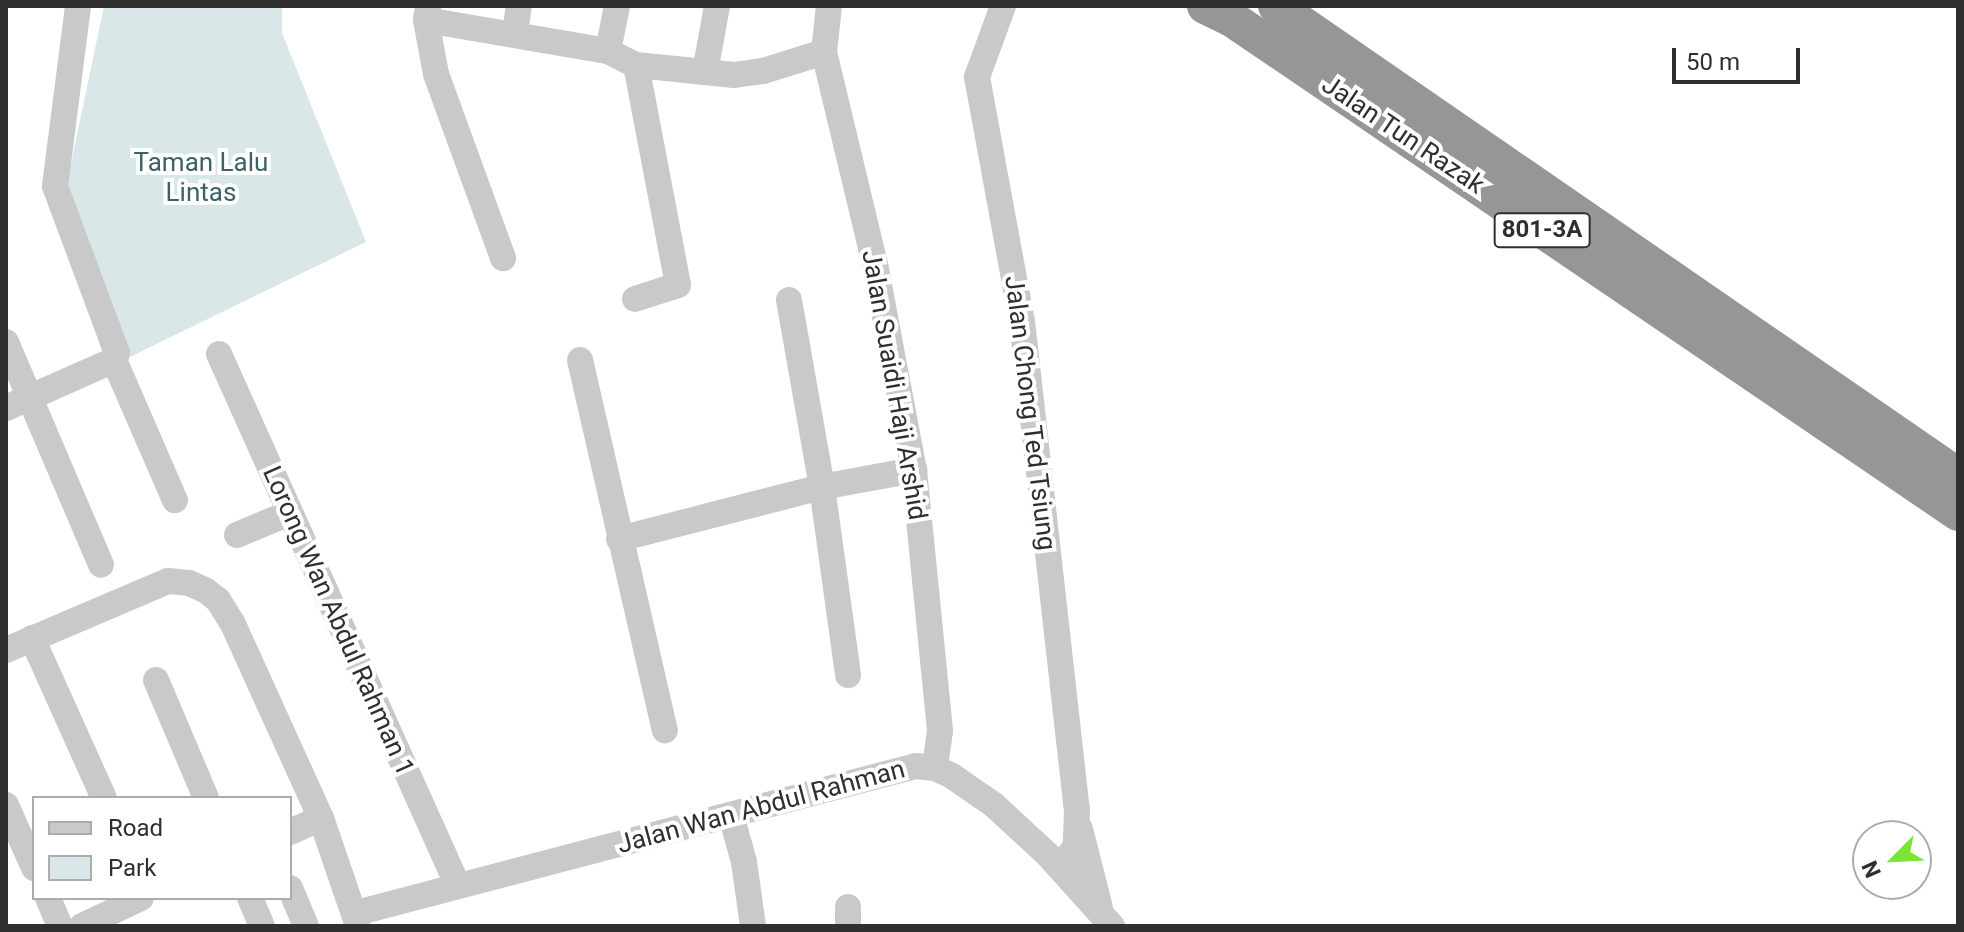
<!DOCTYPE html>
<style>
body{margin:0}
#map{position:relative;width:1964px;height:932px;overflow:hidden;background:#fff;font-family:Roboto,sans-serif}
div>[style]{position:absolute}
.green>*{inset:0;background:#d9e7e9}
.minor>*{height:26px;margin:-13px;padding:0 13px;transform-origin:13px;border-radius:13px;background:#c9c9c9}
.highway>*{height:36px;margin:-18px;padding:0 18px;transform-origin:18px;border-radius:18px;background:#969696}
span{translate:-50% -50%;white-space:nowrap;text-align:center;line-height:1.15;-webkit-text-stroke:8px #fff;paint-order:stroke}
.shield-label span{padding:2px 6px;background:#fff;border:2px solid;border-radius:6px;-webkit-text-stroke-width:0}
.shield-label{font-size:24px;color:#2f2f2f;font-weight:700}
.street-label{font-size:26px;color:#2f2f2f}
.park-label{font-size:26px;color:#3c616a}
.frame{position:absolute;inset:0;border:8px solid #2f2f2f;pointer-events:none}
.legend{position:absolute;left:32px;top:796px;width:260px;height:104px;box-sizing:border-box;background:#fff;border:2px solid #acacac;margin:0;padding:10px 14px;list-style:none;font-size:24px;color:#2f2f2f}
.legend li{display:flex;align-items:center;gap:16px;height:40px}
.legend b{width:40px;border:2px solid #acacac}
.north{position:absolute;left:1852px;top:820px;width:80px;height:80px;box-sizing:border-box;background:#fff;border:2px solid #acacac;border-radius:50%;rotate:246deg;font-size:22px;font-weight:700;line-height:32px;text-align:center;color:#2f2f2f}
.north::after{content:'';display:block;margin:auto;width:28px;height:36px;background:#7be531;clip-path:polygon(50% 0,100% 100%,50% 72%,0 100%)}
.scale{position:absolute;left:1672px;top:48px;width:128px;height:36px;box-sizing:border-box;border:4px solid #2f2f2f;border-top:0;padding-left:10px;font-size:24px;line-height:28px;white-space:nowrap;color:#2f2f2f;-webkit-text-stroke:6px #fff;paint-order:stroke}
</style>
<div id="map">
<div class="green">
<div style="clip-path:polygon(104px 6px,282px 6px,282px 33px,366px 242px,130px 357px,67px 182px)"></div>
</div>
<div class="minor">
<div style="left:428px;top:6px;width:14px;rotate:98deg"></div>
<div style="left:426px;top:20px;width:55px;rotate:79.5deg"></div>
<div style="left:436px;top:74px;width:196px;rotate:70deg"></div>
<div style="left:829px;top:6px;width:46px;rotate:96.2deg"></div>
<div style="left:824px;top:52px;width:218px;rotate:76.5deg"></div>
<div style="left:875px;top:264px;width:210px;rotate:79.3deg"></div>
<div style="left:914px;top:470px;width:262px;rotate:84.3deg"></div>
<div style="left:940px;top:731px;width:37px;rotate:98deg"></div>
<div style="left:1003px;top:6px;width:76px;rotate:110.1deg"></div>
<div style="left:977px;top:77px;width:248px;rotate:79.6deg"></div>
<div style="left:1022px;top:321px;width:491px;rotate:83.6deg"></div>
<div style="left:1077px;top:809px;width:37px;rotate:92deg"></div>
<div style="left:1076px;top:846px;width:26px;rotate:127deg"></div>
<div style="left:426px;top:20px;width:185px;rotate:9.7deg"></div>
<div style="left:608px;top:51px;width:31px;rotate:27deg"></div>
<div style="left:636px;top:65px;width:99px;rotate:5.8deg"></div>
<div style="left:734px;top:75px;width:29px;rotate:-8deg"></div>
<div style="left:763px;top:71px;width:64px;rotate:-17.3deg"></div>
<div style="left:515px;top:33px;width:27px;rotate:-82deg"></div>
<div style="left:608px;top:51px;width:46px;rotate:-78.7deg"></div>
<div style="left:705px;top:72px;width:67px;rotate:-79.7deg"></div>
<div style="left:635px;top:299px;width:45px;rotate:-18deg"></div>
<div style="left:678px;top:285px;width:224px;rotate:-100.8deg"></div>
<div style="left:789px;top:300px;width:190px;rotate:80deg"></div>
<div style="left:822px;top:487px;width:190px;rotate:82.1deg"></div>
<div style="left:6px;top:342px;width:242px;rotate:66.9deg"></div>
<div style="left:219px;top:354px;width:583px;rotate:65.81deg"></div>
<div style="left:114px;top:360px;width:153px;rotate:66.5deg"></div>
<div style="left:580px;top:360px;width:380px;rotate:77.1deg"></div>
<div style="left:6px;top:408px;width:118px;rotate:-24deg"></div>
<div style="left:114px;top:360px;width:8px;rotate:-67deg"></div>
<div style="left:117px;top:353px;width:178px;rotate:-110.4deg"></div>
<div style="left:55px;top:186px;width:181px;rotate:-82.7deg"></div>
<div style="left:237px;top:535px;width:56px;rotate:-22.9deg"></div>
<div style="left:619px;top:539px;width:210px;rotate:-14.4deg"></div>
<div style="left:822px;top:487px;width:94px;rotate:-10.5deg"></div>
<div style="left:32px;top:638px;width:175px;rotate:65.8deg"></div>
<div style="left:6px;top:650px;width:176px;rotate:-23.1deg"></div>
<div style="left:168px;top:581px;width:21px;rotate:5deg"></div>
<div style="left:189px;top:583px;width:17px;rotate:24deg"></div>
<div style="left:205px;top:590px;width:16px;rotate:38deg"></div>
<div style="left:218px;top:600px;width:26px;rotate:58deg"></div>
<div style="left:232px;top:622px;width:215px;rotate:65.6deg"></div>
<div style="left:321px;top:818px;width:114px;rotate:71.1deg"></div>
<div style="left:156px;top:680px;width:128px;rotate:67deg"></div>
<div style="left:6px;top:805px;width:69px;rotate:66deg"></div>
<div style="left:731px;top:815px;width:49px;rotate:74.5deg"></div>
<div style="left:744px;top:862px;width:65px;rotate:82deg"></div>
<div style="left:1080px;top:829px;width:81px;rotate:75.8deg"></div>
<div style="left:290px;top:832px;width:34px;rotate:-24deg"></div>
<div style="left:290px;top:888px;width:41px;rotate:67.2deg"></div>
<div style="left:48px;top:898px;width:30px;rotate:67deg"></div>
<div style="left:250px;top:898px;width:30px;rotate:67deg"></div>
<div style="left:848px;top:907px;width:19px;rotate:90deg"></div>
<div style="left:356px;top:913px;width:579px;rotate:-14.71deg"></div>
<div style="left:916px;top:766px;width:19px;rotate:6deg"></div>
<div style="left:935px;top:768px;width:19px;rotate:25deg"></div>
<div style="left:952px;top:776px;width:51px;rotate:34.6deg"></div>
<div style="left:994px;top:805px;width:74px;rotate:42.8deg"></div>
<div style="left:1048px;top:855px;width:96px;rotate:48deg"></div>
<div style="left:82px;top:926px;width:65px;rotate:-25.4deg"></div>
</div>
<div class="highway">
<div style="left:1205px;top:6px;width:30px;rotate:26deg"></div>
<div style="left:1232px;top:19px;width:878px;rotate:34.23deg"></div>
<div style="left:1276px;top:6px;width:828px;rotate:34.57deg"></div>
</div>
<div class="shield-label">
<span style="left:1542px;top:230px">801-3A</span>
</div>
<div class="street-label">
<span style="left:1403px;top:135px;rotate:34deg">Jalan Tun Razak</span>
<span style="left:894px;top:385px;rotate:80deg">Jalan Suaidi Haji Arshid</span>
<span style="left:1030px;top:413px;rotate:83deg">Jalan Chong Ted Tsiung</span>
<span style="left:338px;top:621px;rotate:66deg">Lorong Wan Abdul Rahman 1</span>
<span style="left:761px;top:807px;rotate:-15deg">Jalan Wan Abdul Rahman</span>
</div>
<div class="park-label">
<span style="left:201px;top:178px">Taman Lalu<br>Lintas</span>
</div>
<div class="frame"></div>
<ul class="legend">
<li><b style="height:10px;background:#c9c9c9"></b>Road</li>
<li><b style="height:22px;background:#d9e7e9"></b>Park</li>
</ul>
<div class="north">N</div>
<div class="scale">50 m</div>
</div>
